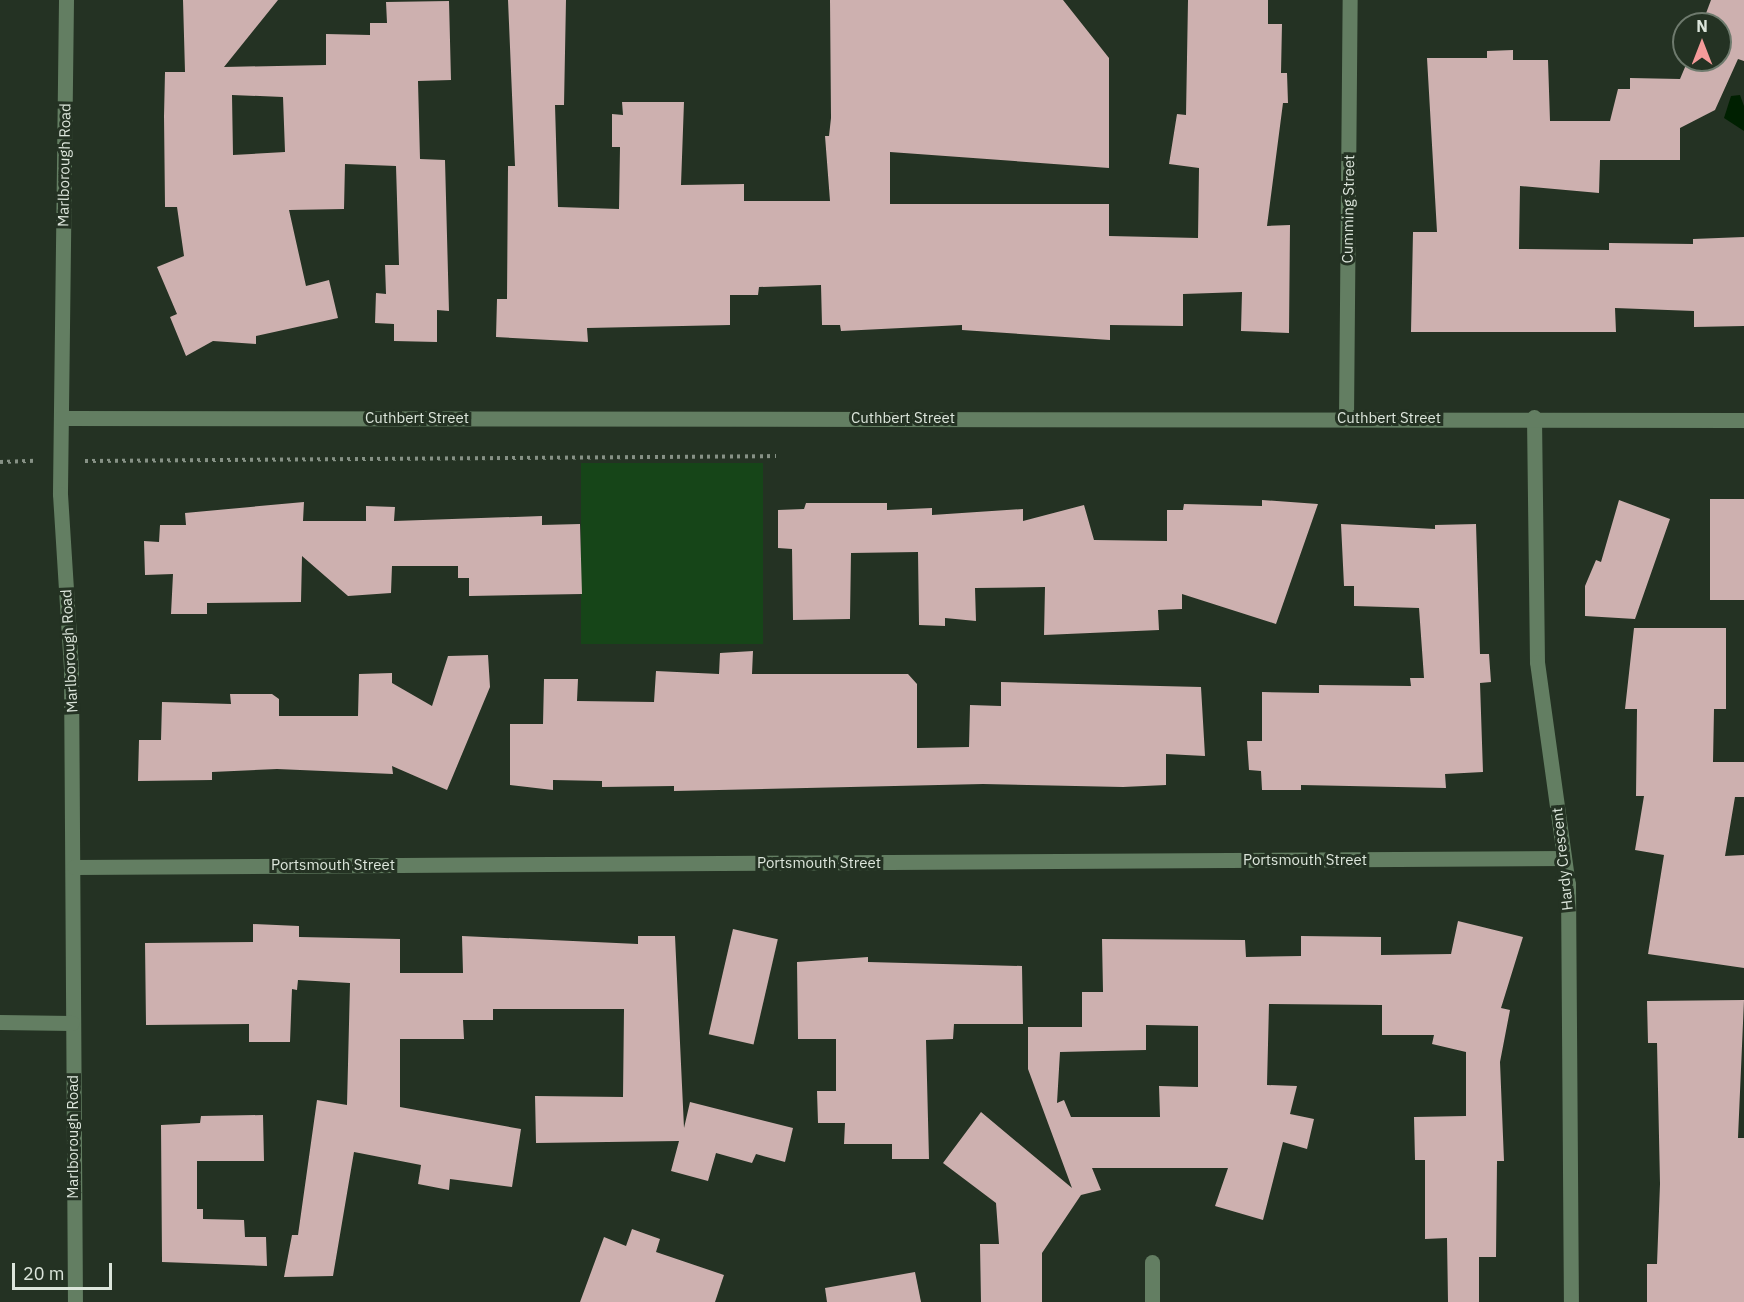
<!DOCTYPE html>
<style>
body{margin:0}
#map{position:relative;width:1744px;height:1302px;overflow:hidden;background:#243223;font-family:"IBM Plex Sans",sans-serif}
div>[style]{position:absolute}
.green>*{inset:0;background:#164518;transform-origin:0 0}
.water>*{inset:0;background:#002001}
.building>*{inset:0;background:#cdb0af;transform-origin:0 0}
.path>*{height:4px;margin-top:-2px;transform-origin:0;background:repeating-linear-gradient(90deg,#869185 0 3px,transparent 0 7.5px)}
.minor>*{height:15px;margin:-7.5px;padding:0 7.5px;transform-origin:7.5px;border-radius:7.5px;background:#637e62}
span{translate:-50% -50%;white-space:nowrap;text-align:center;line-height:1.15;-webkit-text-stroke:6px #243223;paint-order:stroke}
.street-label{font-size:15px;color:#dce5db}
.north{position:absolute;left:1672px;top:12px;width:60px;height:60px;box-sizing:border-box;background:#243223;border:2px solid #6e7a6d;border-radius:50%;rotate:0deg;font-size:16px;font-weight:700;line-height:24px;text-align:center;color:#dce5db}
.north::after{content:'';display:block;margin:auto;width:21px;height:27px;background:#f59b9a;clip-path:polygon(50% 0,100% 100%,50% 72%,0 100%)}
.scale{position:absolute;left:12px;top:1263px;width:100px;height:27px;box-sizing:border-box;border:3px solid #dce5db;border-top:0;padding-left:8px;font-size:18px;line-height:21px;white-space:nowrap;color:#dce5db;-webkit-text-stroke:4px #243223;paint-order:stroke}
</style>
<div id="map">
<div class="green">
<div style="left:763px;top:463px;width:181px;height:182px;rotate:90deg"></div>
</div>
<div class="water">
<div style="clip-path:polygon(1740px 95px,1744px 106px,1744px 131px,1724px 118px,1731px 96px)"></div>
</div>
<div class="building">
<div style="clip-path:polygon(evenodd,183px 0,278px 0,224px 67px,326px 65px,326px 34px,370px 35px,370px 23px,387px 23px,386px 2px,449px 1px,451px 80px,418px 81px,420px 159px,445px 160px,449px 311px,437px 310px,437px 342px,394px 341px,394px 324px,375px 323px,376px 293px,386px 294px,385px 265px,399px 265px,396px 166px,345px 164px,344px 209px,289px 210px,306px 286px,329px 280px,338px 318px,256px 336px,256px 344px,213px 341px,186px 356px,170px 317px,177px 314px,157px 267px,184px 256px,177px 207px,165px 207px,164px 116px,165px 72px,185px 72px,183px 0,232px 95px,283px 97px,285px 152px,233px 155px,232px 95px)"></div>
<div style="clip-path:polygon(508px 0,566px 0,564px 105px,555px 105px,558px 207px,619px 209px,620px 147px,612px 147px,612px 114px,623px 115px,622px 102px,684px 102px,681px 185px,744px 184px,744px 201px,830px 201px,825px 136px,829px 136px,831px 118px,830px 0,1063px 0,1109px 58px,1109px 168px,890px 152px,890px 204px,1109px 204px,1109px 236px,1198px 238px,1199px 168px,1169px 164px,1177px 114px,1186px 115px,1188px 0,1268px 0,1268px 24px,1282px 24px,1281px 73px,1287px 73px,1288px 103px,1283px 103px,1267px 226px,1290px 225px,1289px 333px,1241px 331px,1242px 292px,1183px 294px,1183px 326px,1110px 325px,1110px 340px,962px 330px,962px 325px,841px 331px,840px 325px,822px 325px,821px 285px,759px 287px,758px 295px,730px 295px,730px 325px,587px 328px,588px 342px,496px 337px,497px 299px,507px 299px,508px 166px,515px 166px)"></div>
<div style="clip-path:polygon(1711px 0,1744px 0,1744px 61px,1738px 59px,1715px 110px,1680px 128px,1680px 160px,1600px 160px,1599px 193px,1520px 186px,1519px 249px,1609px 250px,1609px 243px,1693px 244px,1693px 239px,1744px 237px,1744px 326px,1694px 327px,1694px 311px,1615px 308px,1616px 332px,1411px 332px,1413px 232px,1437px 232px,1427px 58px,1487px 58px,1487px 51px,1513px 50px,1513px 60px,1548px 60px,1550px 121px,1610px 121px,1618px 89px,1630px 89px,1630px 78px,1680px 79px,1688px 60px,1720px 60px,1720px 24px,1702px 24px)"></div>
<div style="left:1710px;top:499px;width:34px;height:101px"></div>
<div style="clip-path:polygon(1262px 500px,1318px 504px,1276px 624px,1182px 594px,1182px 609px,1158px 610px,1159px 630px,1044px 635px,1045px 587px,975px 588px,976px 621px,945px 618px,945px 626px,919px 625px,918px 552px,851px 553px,850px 619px,793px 620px,792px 549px,778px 548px,778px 510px,804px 509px,806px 503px,887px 503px,887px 510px,932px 508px,932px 515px,1023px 509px,1023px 521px,1084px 505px,1094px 540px,1167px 541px,1167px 510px,1183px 510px,1184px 504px,1262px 506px)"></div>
<div style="clip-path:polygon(1619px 500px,1670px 519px,1635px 619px,1585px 616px,1585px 586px,1596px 560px,1601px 562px)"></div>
<div style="clip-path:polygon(304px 502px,303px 521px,366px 521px,366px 506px,395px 507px,394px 521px,542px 516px,542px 525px,580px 524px,582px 594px,469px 596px,469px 578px,458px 578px,458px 566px,392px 566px,391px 593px,348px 596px,302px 556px,301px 602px,207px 603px,207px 614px,171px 614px,173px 574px,145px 575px,144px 541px,159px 542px,160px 525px,186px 525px,185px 513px)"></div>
<div style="clip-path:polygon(1341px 524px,1435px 529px,1435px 525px,1476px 524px,1480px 654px,1489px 654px,1491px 682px,1480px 683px,1483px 772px,1445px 774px,1446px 788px,1301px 785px,1301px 790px,1262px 790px,1261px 771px,1249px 770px,1247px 741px,1262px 741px,1262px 692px,1319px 693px,1319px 685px,1411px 686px,1410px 678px,1424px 678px,1419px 608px,1354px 606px,1354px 586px,1344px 586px)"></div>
<div style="clip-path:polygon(1634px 628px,1726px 628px,1726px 709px,1714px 709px,1713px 762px,1744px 762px,1744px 797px,1735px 797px,1725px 856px,1744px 855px,1744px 968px,1648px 954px,1664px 855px,1635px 850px,1644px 796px,1636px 796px,1637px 709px,1625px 709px)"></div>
<div style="clip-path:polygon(753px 651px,752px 674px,908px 674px,917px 684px,917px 748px,969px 747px,970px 705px,1001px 706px,1001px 682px,1201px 687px,1205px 756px,1166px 754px,1166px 785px,1123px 787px,983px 784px,674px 791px,674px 786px,602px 787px,602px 781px,553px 780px,553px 790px,510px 785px,510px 724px,543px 724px,544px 679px,578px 679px,577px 701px,654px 702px,656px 671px,719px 674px,720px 653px)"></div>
<div style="clip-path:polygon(488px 655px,490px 687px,447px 790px,392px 766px,393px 774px,277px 769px,212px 772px,212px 780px,138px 781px,139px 740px,161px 740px,162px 702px,231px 704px,230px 694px,272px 694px,279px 699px,279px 716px,358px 716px,359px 674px,392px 673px,392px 683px,432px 706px,448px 656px)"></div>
<div style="clip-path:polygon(evenodd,1458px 921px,1523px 937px,1501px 1008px,1510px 1010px,1500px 1062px,1504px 1161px,1497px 1161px,1496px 1257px,1479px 1257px,1479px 1302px,1448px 1302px,1447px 1238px,1425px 1239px,1425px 1160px,1415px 1160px,1414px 1117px,1466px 1116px,1466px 1052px,1432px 1044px,1434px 1035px,1382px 1035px,1382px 1005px,1269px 1004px,1267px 1085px,1297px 1086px,1290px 1114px,1314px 1119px,1307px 1149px,1283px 1142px,1263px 1220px,1215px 1206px,1228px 1168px,1092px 1168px,1101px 1190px,1081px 1195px,1042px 1253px,1042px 1302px,981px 1302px,980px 1244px,999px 1244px,996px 1203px,943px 1163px,981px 1112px,1072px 1188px,1028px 1069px,1028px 1027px,1082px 1027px,1082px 992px,1103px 992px,1102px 939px,1245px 940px,1246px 957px,1301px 956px,1301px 936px,1381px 937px,1381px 955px,1451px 954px,1458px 921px,1146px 1025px,1198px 1026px,1198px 1087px,1159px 1086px,1160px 1117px,1071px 1117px,1064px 1100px,1057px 1103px,1060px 1052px,1146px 1050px,1146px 1025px)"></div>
<div style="clip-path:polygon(253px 924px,299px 926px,299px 937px,400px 939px,400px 973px,463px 973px,462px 936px,638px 944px,638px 936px,675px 936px,684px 1128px,690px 1102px,793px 1128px,785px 1162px,756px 1154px,752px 1163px,716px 1153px,708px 1181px,671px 1171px,679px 1141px,536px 1143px,535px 1096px,623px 1097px,624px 1009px,493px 1009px,493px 1020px,463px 1020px,464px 1039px,400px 1039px,400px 1107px,521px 1129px,512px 1187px,450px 1179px,449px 1190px,418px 1184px,421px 1165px,354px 1152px,333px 1276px,284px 1277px,292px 1235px,298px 1235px,317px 1100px,347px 1105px,350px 983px,298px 980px,297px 990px,292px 989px,290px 1042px,249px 1042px,249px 1024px,146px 1025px,145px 943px,253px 942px)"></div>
<div style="left:733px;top:929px;width:46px;height:108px;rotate:13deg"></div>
<div style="clip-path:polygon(868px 957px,868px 962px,1022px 966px,1023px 1024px,954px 1024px,953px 1039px,926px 1040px,929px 1159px,892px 1159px,892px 1144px,844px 1144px,845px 1123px,818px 1123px,817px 1091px,836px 1091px,836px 1039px,798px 1039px,797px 962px)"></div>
<div style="clip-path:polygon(1744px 1000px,1738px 1138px,1744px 1138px,1744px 1302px,1647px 1302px,1647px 1264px,1657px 1264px,1660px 1184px,1657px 1043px,1648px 1043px,1647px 1001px)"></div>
<div style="clip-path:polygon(263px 1115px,264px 1161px,197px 1161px,197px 1209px,203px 1209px,203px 1219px,244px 1220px,245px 1237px,266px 1237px,267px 1266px,162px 1262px,161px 1125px,200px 1123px,201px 1116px)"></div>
<div style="clip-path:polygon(632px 1229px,660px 1239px,656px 1252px,724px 1275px,715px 1302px,580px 1302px,604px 1237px,626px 1246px)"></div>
<div style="clip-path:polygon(915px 1272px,921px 1302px,827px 1302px,825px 1288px)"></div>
</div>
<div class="path">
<div style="left:85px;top:461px;width:691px;rotate:-0.41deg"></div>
<div style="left:0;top:462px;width:35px;rotate:-2deg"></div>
</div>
<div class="minor">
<div style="left:66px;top:0;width:494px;rotate:90.7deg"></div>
<div style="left:60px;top:494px;width:176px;rotate:86.4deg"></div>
<div style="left:71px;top:670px;width:632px;rotate:89.64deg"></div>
<div style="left:1534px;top:417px;width:245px;rotate:89.3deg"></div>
<div style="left:1537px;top:662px;width:224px;rotate:82.1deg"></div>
<div style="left:1568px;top:884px;width:418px;rotate:89.6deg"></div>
<div style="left:61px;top:418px;width:1683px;rotate:0.07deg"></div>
<div style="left:1346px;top:418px;width:418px;rotate:-89.5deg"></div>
<div style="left:74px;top:867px;width:1490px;rotate:-0.35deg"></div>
<div style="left:0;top:1022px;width:72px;rotate:0.8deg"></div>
<div style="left:1152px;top:1262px;width:40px;rotate:90deg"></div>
</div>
<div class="street-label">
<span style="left:64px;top:165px;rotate:-89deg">Marlborough Road</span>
<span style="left:1348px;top:209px;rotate:-89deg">Cumming Street</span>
<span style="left:417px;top:418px">Cuthbert Street</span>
<span style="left:903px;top:418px">Cuthbert Street</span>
<span style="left:1389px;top:418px">Cuthbert Street</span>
<span style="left:69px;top:651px;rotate:-93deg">Marlborough Road</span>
<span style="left:1562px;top:859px;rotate:-96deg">Hardy Crescent</span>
<span style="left:1305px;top:860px">Portsmouth Street</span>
<span style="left:819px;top:863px">Portsmouth Street</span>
<span style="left:333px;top:865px">Portsmouth Street</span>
<span style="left:73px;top:1137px;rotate:-90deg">Marlborough Road</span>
</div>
<div class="north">N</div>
<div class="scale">20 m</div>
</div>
